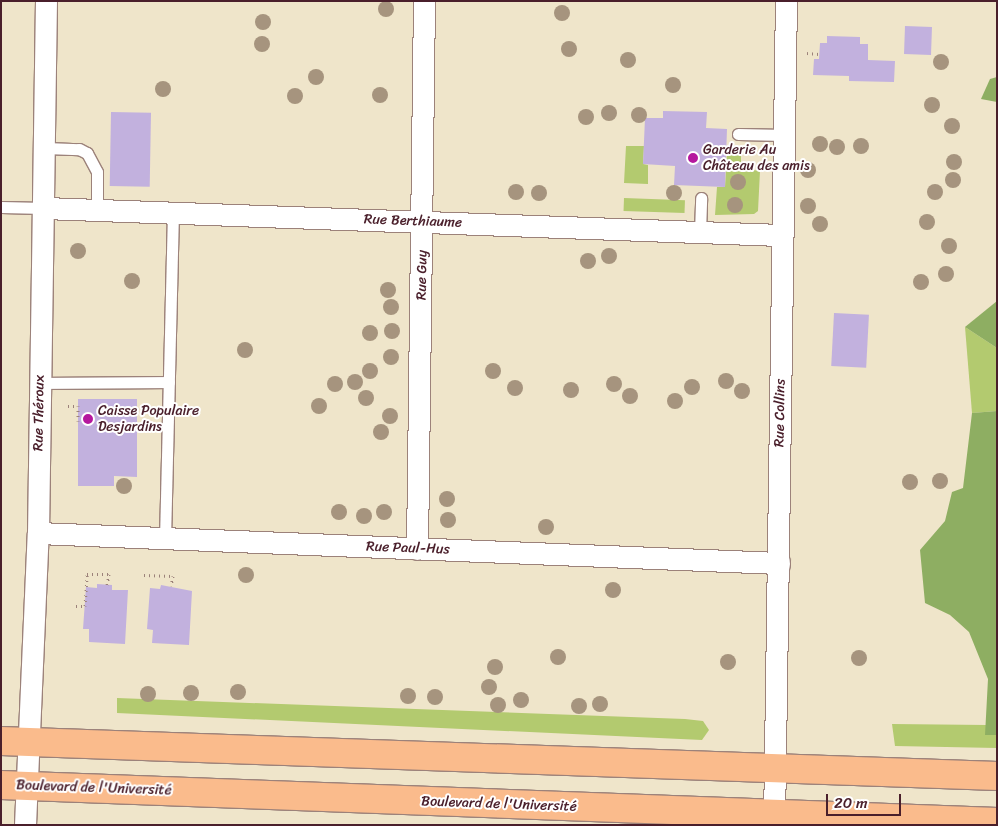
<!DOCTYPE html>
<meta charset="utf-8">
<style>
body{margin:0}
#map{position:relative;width:998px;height:826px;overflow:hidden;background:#efe5ca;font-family:Sriracha,sans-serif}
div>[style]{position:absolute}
.green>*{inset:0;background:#b3ca6f;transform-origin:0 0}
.forest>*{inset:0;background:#8eae62}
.building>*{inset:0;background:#c2b1de;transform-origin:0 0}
.path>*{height:3px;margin-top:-1.5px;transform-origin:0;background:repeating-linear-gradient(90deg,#9c827a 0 1px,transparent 0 5px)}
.roads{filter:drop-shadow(1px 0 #9c827a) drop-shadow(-1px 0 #9c827a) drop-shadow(0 1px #9c827a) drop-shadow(0 -1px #9c827a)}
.lane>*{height:11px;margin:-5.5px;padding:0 5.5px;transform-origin:5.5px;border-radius:5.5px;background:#fff}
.street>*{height:21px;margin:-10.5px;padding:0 10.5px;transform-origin:10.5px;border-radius:10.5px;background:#fff}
.primary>*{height:28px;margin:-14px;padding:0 14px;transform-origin:14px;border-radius:14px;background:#fabb8c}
.trees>*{width:16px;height:16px;margin:-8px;border-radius:50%;background:#a6947e}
.dots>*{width:14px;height:14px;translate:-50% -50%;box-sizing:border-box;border:2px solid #fff;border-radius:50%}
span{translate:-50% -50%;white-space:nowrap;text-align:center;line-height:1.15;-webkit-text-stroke:4px #fff;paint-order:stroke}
.poi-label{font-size:14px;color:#4a1f2b}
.left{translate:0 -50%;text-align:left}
.street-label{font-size:14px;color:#4a1f2b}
.frame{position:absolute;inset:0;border:2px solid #4a1f2b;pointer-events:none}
.scale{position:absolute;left:826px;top:794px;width:75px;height:22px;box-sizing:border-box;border:2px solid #4a1f2b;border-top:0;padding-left:6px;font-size:15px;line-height:18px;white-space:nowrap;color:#4a1f2b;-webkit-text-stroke:4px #fff;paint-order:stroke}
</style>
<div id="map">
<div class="green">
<div style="clip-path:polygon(626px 146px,644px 146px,643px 164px,648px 165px,648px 184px,624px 183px)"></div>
<div style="clip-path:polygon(727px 152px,741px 153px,741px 168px,760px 171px,758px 211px,754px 214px,715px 215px,717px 187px,725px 187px)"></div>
<div style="left:624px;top:198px;width:61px;height:13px;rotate:2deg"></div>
<div style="clip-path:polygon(965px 327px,997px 348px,997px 411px,972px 413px)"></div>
<div style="clip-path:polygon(117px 698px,685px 719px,703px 721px,709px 730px,702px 740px,117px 713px)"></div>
<div style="clip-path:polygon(892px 724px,987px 725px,986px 735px,997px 735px,997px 748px,895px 746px)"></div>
</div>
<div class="forest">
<div style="clip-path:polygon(997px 77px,997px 102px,981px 99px,990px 79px)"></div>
<div style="clip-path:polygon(997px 301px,997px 348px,965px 327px)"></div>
<div style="clip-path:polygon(997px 411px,997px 735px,985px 735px,988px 679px,969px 632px,950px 615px,925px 603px,920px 550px,945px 521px,952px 492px,963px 488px,972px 413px)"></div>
</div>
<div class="building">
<div style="left:905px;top:26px;width:27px;height:28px;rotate:2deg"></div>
<div style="clip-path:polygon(827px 36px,860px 37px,860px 44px,868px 44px,868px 60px,895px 61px,894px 82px,849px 81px,849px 76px,813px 75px,814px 59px,819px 59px,820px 43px,827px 43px)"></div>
<div style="clip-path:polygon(663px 111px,707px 112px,706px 128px,727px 129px,725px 187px,674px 185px,675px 166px,643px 164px,645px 118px,663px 118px)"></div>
<div style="left:111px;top:112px;width:40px;height:74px;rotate:1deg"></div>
<div style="left:834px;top:313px;width:35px;height:53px;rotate:3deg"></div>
<div style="clip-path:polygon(78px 399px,137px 399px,137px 477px,114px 476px,114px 486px,78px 486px)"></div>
<div style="clip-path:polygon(97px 584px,112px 585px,112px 590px,128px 590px,125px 644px,89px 642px,89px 629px,83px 629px,86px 587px,97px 588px)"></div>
<div style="clip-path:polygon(161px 585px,192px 591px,189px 645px,152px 643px,153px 630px,147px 629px,150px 588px,160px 589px)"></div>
</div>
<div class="path">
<div style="left:807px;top:53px;width:12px;rotate:5deg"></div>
<div style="left:68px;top:406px;width:10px"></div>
<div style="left:78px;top:406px;width:15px;rotate:90deg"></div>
<div style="left:144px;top:575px;width:29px;rotate:2deg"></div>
<div style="left:173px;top:576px;width:10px;rotate:101deg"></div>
<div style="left:76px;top:606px;width:9px"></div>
<div style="left:85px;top:606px;width:32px;rotate:-86deg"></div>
<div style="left:87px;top:574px;width:22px"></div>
<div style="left:109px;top:574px;width:11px;rotate:100deg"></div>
</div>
<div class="roads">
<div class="lane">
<div style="left:738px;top:134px;width:47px;rotate:1.2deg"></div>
<div style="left:45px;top:148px;width:34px;rotate:2deg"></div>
<div style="left:79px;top:149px;width:9px;rotate:27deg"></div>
<div style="left:87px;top:153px;width:21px;rotate:62deg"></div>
<div style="left:97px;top:172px;width:38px;rotate:90deg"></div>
<div style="left:1px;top:207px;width:43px;rotate:1.3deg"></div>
<div style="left:700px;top:232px;width:34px;rotate:-88deg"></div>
<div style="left:39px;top:383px;width:130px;rotate:-0.4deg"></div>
<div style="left:165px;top:539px;width:326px;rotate:-88.6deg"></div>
</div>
<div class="street">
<div style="left:44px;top:208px;width:738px;rotate:2.1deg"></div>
<div style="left:38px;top:533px;width:742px;rotate:2.32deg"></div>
<div style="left:417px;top:549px;width:548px;rotate:-89.27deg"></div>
<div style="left:25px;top:825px;width:292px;rotate:-87.5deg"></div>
<div style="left:38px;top:533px;width:532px;rotate:-89.14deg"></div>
<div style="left:774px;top:825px;width:824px;rotate:-89.17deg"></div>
</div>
<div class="primary">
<div style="left:1px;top:741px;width:997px;rotate:2.01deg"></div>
<div style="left:1px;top:785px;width:997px;rotate:2.13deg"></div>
</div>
</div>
<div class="trees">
<div style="left:386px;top:9px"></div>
<div style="left:562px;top:13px"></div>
<div style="left:263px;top:22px"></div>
<div style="left:262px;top:44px"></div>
<div style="left:569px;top:49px"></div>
<div style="left:628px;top:60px"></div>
<div style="left:941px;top:62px"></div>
<div style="left:316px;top:77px"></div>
<div style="left:673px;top:85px"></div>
<div style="left:163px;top:89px"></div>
<div style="left:380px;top:95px"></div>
<div style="left:295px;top:96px"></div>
<div style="left:932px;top:105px"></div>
<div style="left:609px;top:113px"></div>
<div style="left:639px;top:115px"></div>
<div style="left:586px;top:117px"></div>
<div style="left:952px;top:126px"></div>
<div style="left:820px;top:144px"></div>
<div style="left:861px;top:146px"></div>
<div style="left:837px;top:147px"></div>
<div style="left:954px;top:162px"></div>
<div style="left:808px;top:170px"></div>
<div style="left:953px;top:180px"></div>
<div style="left:738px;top:182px"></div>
<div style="left:516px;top:192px"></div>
<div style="left:935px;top:192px"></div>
<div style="left:539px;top:193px"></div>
<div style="left:674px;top:193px"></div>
<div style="left:735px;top:205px"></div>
<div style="left:808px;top:206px"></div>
<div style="left:927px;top:222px"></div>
<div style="left:820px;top:224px"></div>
<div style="left:949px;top:246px"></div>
<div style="left:78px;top:251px"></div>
<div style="left:609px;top:256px"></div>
<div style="left:588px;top:261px"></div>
<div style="left:946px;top:274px"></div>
<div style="left:132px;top:281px"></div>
<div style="left:921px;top:282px"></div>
<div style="left:388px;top:290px"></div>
<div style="left:391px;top:307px"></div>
<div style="left:392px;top:331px"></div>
<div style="left:370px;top:333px"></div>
<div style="left:245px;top:350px"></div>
<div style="left:391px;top:357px"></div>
<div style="left:370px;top:371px"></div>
<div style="left:493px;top:371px"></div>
<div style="left:726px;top:381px"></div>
<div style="left:355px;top:382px"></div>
<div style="left:335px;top:384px"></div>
<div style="left:614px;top:384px"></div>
<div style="left:692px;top:387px"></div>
<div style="left:515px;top:388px"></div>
<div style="left:571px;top:390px"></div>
<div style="left:742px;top:391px"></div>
<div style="left:630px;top:396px"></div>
<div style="left:366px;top:398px"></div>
<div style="left:675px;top:401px"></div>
<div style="left:319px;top:406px"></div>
<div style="left:390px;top:416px"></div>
<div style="left:381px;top:432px"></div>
<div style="left:940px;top:481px"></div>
<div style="left:910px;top:482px"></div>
<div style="left:124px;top:486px"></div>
<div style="left:447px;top:499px"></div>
<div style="left:339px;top:512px"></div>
<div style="left:384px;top:512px"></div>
<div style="left:364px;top:516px"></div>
<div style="left:448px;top:520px"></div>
<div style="left:546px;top:527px"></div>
<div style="left:246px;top:575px"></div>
<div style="left:613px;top:590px"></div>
<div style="left:558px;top:657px"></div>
<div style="left:859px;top:658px"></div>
<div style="left:728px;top:662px"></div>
<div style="left:495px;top:667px"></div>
<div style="left:489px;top:687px"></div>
<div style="left:238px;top:692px"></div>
<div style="left:191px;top:693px"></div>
<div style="left:148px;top:694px"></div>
<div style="left:408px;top:696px"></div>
<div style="left:435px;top:697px"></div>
<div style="left:521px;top:700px"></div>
<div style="left:600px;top:704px"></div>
<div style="left:498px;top:705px"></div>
<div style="left:579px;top:706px"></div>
</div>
<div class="dots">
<div style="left:693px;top:158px;background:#b5179e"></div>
<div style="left:88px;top:419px;background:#b5179e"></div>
</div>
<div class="poi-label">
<span class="left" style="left:703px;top:158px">Garderie Au<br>Château des amis</span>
<span class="left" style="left:98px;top:419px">Caisse Populaire<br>Desjardins</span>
</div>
<div class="street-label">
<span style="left:413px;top:221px;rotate:2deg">Rue Berthiaume</span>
<span style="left:422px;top:275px;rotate:-89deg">Rue Guy</span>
<span style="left:39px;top:413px;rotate:-89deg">Rue Théroux</span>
<span style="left:780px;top:413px;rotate:-89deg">Rue Collins</span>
<span style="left:408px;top:548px;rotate:2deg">Rue Paul-Hus</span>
<span style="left:94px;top:788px;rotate:2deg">Boulevard de l'Université</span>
<span style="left:499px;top:804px;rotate:2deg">Boulevard de l'Université</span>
</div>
<div class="frame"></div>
<div class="scale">20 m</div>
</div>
